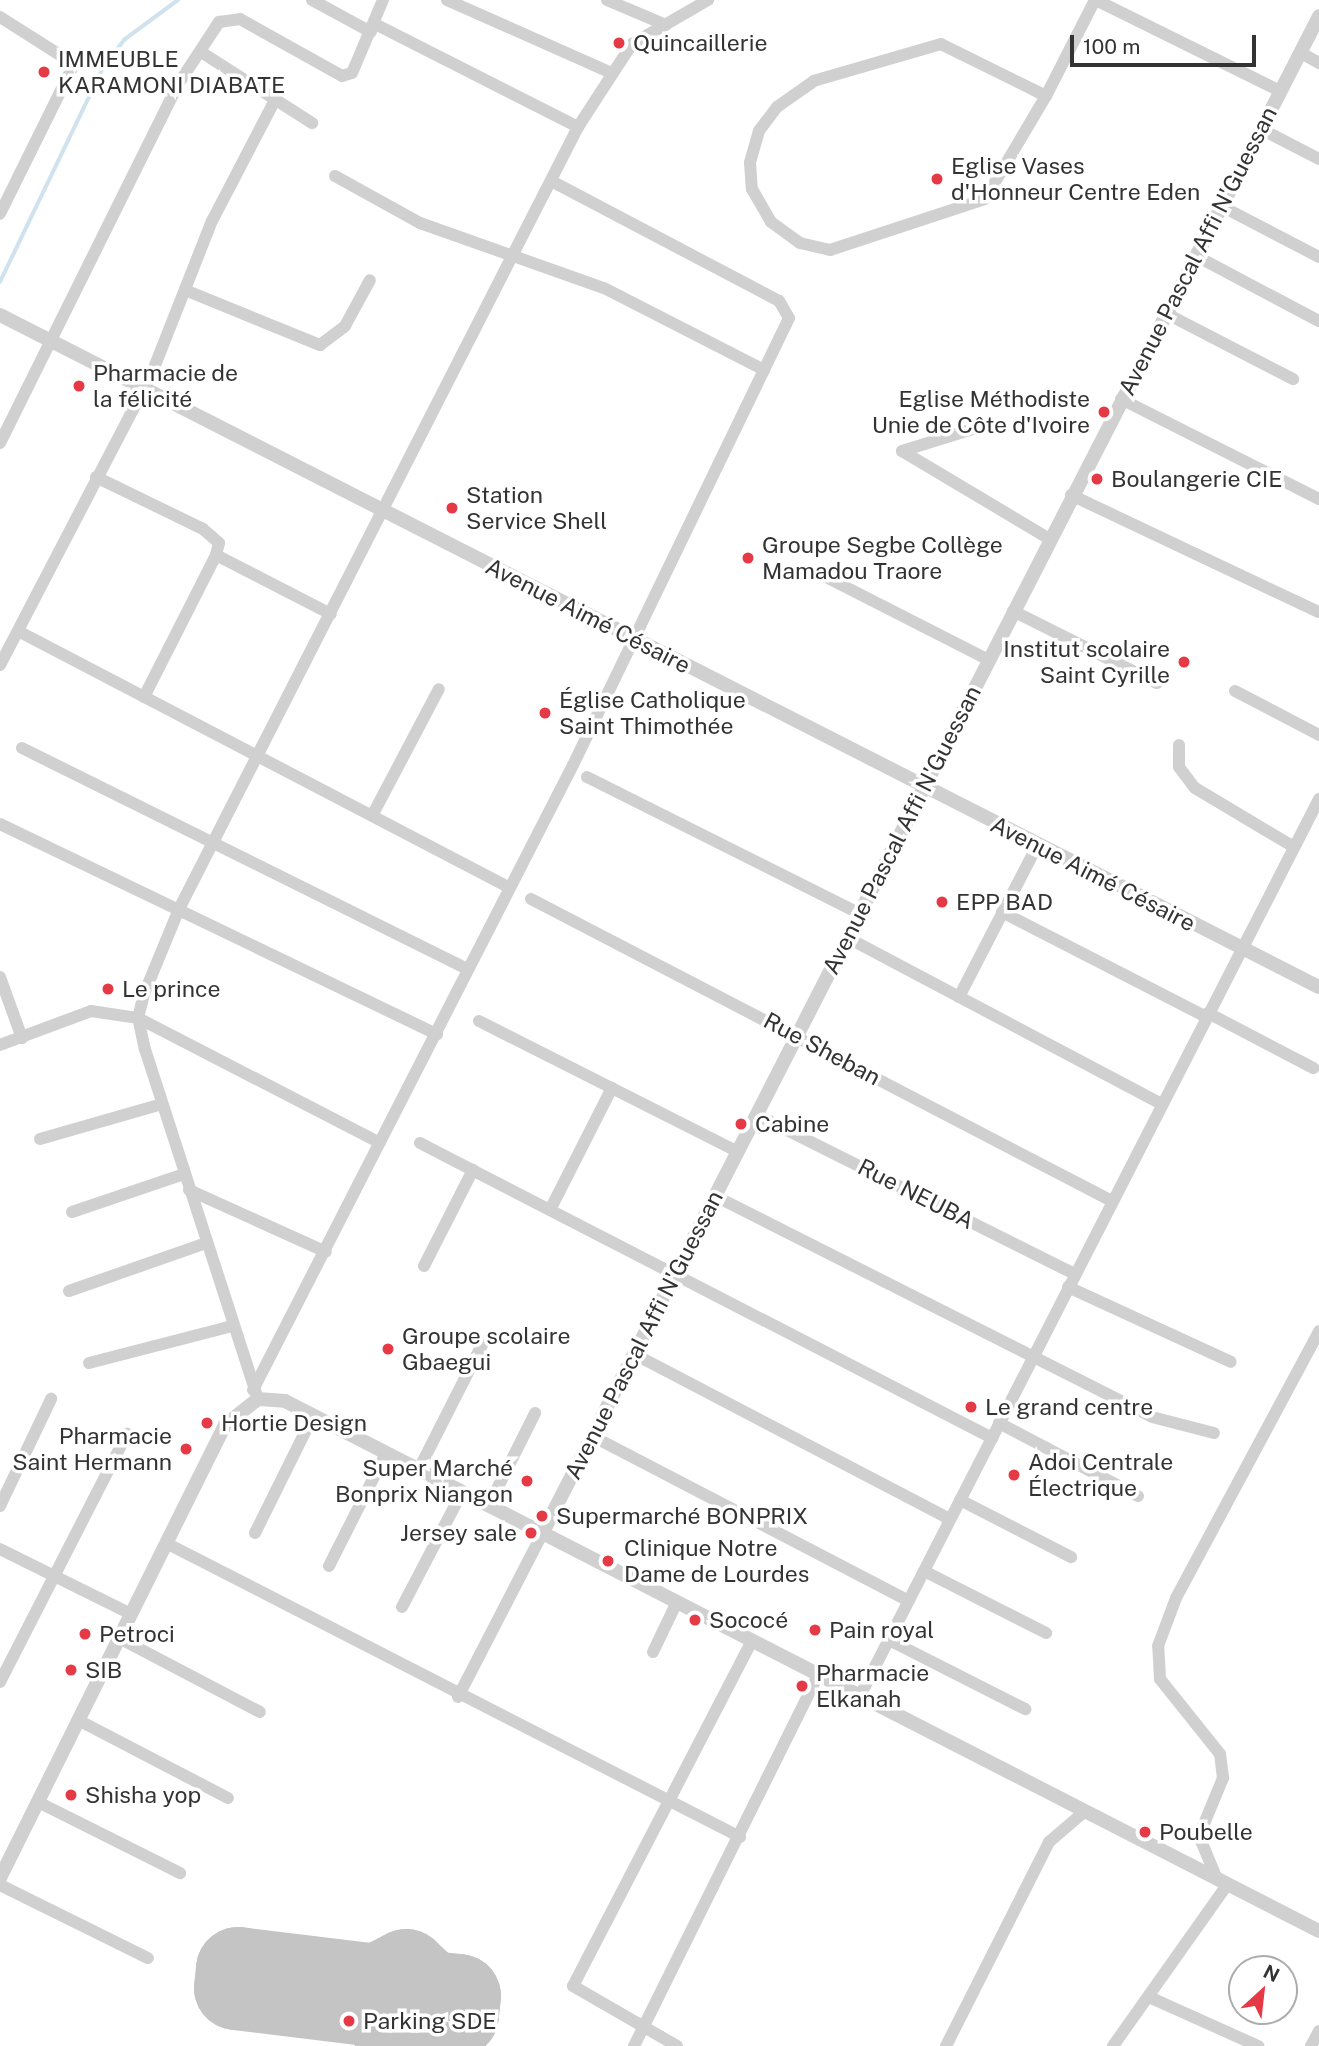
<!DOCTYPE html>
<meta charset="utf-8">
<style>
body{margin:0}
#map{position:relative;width:1319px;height:2046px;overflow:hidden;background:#fff;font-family:"Public Sans",sans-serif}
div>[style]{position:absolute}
.stream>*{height:3.5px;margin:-1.75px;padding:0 1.75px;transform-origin:1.75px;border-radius:1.75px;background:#cfe2ee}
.runway>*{height:84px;margin:-42px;padding:0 42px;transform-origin:42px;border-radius:42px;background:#c4c4c4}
.minor>*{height:12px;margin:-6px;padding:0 6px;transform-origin:6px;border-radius:6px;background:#d0d0d0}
.tertiary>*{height:14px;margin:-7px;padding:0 7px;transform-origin:7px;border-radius:7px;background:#d0d0d0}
.dots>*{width:19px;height:19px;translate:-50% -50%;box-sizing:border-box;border:4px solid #fff;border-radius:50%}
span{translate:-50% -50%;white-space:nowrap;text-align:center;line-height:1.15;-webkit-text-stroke:7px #fff;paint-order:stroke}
.poi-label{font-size:23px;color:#333}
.left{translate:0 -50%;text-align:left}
.right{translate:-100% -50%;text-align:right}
.street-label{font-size:23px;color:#333}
.north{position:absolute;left:1228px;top:1955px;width:70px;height:70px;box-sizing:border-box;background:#fff;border:2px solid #adadad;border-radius:50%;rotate:27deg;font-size:19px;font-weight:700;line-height:28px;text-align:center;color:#333}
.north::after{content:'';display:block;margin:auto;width:24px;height:32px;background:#e63946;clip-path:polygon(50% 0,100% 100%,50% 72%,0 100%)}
.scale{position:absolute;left:1070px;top:35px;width:186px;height:32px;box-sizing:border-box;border:4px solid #333;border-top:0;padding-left:9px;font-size:21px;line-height:24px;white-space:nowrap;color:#333;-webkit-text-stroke:5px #fff;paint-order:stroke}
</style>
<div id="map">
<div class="stream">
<div style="left:0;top:282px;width:240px;rotate:-64.3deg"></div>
<div style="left:104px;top:66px;width:33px;rotate:-52deg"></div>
<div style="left:124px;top:40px;width:67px;rotate:-36.5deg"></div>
</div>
<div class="runway">
<div style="left:238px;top:1969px;width:140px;rotate:7deg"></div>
<div style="left:377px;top:1986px;width:33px;rotate:-27deg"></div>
<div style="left:406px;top:1971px;width:33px;rotate:43deg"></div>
<div style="left:430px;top:1993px;width:29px;rotate:6deg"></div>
<div style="left:459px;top:1996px;width:19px;rotate:96deg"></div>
<div style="left:457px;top:2015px;width:30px;rotate:-172deg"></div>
<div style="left:427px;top:2011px;width:13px;rotate:129deg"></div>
<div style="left:419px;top:2021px;width:26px;rotate:171deg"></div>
<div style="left:393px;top:2025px;width:27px;rotate:-132deg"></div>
<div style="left:375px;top:2005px;width:140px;rotate:-173deg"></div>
<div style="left:236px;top:1988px;width:19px;rotate:-84deg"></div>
</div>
<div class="minor">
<div style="left:312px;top:0;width:67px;rotate:28.5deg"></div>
<div style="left:447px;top:0;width:180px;rotate:23.9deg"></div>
<div style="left:607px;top:0;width:64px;rotate:23deg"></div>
<div style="left:1096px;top:0;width:205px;rotate:26.3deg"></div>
<div style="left:0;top:17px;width:88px;rotate:32.4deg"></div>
<div style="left:74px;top:64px;width:167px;rotate:116.3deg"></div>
<div style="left:375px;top:24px;width:228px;rotate:26.9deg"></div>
<div style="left:201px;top:52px;width:132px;rotate:32.6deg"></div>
<div style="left:1301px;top:53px;width:21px;rotate:29deg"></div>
<div style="left:1046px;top:96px;width:117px;rotate:-153.7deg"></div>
<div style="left:941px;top:44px;width:132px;rotate:163.8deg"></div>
<div style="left:814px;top:81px;width:45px;rotate:144.9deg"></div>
<div style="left:777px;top:107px;width:30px;rotate:127deg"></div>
<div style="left:759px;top:131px;width:33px;rotate:106deg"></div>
<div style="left:750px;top:163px;width:26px;rotate:86deg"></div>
<div style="left:752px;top:189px;width:38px;rotate:60deg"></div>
<div style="left:771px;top:222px;width:36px;rotate:36deg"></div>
<div style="left:800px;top:243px;width:31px;rotate:13deg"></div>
<div style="left:830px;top:250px;width:163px;rotate:-18.2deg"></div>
<div style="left:985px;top:199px;width:120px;rotate:-59.4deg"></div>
<div style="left:1046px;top:96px;width:108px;rotate:-63deg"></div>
<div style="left:1263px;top:130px;width:63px;rotate:27.4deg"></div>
<div style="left:335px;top:176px;width:97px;rotate:28.9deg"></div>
<div style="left:420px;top:223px;width:195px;rotate:19.5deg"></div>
<div style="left:604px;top:288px;width:180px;rotate:27.1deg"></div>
<div style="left:1223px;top:207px;width:108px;rotate:27.5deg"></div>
<div style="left:1198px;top:257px;width:137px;rotate:27.9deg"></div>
<div style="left:185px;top:290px;width:146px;rotate:22.2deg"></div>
<div style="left:320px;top:345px;width:31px;rotate:-37deg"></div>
<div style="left:345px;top:326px;width:52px;rotate:-61.5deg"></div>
<div style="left:1167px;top:314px;width:142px;rotate:27.3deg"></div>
<div style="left:1121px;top:399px;width:222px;rotate:26.8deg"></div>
<div style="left:0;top:443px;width:398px;rotate:-63.6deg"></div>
<div style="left:177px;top:86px;width:77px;rotate:-56.7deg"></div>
<div style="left:219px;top:22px;width:21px;rotate:-8deg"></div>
<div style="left:240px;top:19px;width:117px;rotate:29.2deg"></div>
<div style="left:342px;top:76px;width:10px;rotate:-17deg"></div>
<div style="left:352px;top:73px;width:79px;rotate:-67deg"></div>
<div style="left:902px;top:451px;width:170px;rotate:30.8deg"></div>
<div style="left:902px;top:451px;width:81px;rotate:-17.3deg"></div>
<div style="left:96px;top:477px;width:119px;rotate:25.9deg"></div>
<div style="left:203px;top:529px;width:21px;rotate:41deg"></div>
<div style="left:219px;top:543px;width:12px;rotate:104deg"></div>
<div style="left:216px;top:555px;width:129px;rotate:27.2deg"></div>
<div style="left:1071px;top:495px;width:274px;rotate:25.3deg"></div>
<div style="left:824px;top:576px;width:185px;rotate:27deg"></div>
<div style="left:1013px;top:611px;width:161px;rotate:26.6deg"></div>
<div style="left:18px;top:631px;width:553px;rotate:27.58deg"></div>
<div style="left:0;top:665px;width:329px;rotate:-62.5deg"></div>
<div style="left:152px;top:373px;width:163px;rotate:-68.5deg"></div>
<div style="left:212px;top:221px;width:139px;rotate:-62.5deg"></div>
<div style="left:1235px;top:691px;width:95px;rotate:27.6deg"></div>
<div style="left:144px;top:697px;width:159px;rotate:-63.1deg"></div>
<div style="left:1179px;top:745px;width:22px;rotate:90deg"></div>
<div style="left:1179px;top:767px;width:26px;rotate:53deg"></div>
<div style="left:1195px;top:788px;width:115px;rotate:30.8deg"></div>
<div style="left:22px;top:748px;width:498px;rotate:26.4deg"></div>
<div style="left:587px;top:777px;width:305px;rotate:26.6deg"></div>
<div style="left:373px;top:814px;width:141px;rotate:-62.2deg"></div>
<div style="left:0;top:824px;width:485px;rotate:25.7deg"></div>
<div style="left:531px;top:899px;width:655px;rotate:27.47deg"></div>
<div style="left:1002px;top:912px;width:229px;rotate:27.2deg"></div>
<div style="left:848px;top:938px;width:354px;rotate:27.9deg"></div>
<div style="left:0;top:977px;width:65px;rotate:70.2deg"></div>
<div style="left:959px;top:997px;width:170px;rotate:-62.7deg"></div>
<div style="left:1208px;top:1013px;width:119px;rotate:27.6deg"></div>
<div style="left:479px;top:1021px;width:290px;rotate:26.8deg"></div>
<div style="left:0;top:1045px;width:97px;rotate:-20.5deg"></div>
<div style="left:91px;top:1011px;width:48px;rotate:8.5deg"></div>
<div style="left:138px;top:1018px;width:272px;rotate:27.3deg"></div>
<div style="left:757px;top:1115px;width:355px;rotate:26.6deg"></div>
<div style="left:40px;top:1139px;width:127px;rotate:-16deg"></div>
<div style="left:420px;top:1143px;width:644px;rotate:27.28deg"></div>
<div style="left:189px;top:1190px;width:150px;rotate:24.3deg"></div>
<div style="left:715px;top:1196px;width:490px;rotate:26.8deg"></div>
<div style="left:1152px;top:1417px;width:64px;rotate:14.5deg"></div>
<div style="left:550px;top:1210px;width:137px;rotate:-63.1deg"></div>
<div style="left:72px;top:1212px;width:118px;rotate:-18.7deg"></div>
<div style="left:424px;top:1266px;width:108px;rotate:-63deg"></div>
<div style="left:1068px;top:1287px;width:179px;rotate:24.7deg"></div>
<div style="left:69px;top:1291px;width:145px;rotate:-19.3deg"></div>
<div style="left:634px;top:1354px;width:356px;rotate:27.6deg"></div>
<div style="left:89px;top:1363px;width:148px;rotate:-14.5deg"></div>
<div style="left:253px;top:1390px;width:702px;rotate:-62.89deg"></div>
<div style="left:573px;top:765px;width:496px;rotate:-64.2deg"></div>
<div style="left:789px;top:318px;width:20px;rotate:-120deg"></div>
<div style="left:779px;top:301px;width:255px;rotate:-152.2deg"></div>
<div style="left:258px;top:1399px;width:367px;rotate:-107.9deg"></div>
<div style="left:145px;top:1050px;width:33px;rotate:-102deg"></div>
<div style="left:138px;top:1018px;width:25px;rotate:-76deg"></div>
<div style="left:144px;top:994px;width:92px;rotate:-67.6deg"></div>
<div style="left:179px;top:909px;width:878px;rotate:-62.97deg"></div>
<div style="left:578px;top:127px;width:99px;rotate:-57deg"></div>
<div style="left:632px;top:44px;width:88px;rotate:-30.1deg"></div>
<div style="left:999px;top:1423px;width:157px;rotate:27.7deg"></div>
<div style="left:592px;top:1436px;width:357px;rotate:27.5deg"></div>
<div style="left:419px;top:1469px;width:141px;rotate:-63.1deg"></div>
<div style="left:960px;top:1500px;width:125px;rotate:27.2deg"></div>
<div style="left:489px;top:1505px;width:103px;rotate:-63.4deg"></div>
<div style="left:0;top:1506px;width:119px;rotate:-64.5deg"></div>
<div style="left:255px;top:1533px;width:131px;rotate:-63.6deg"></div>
<div style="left:166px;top:1543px;width:645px;rotate:27.12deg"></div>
<div style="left:0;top:1549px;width:146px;rotate:26.4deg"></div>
<div style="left:329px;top:1566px;width:127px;rotate:-63.2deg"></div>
<div style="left:924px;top:1571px;width:137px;rotate:26.9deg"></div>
<div style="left:402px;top:1607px;width:130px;rotate:-62.4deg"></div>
<div style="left:119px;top:1638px;width:159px;rotate:27.7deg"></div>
<div style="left:889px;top:1640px;width:153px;rotate:26.9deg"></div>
<div style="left:653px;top:1652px;width:55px;rotate:-64.4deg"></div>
<div style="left:0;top:1682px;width:279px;rotate:-62.9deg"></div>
<div style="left:860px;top:1696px;width:1008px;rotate:-62.9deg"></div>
<div style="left:458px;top:1697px;width:186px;rotate:-62.7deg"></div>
<div style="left:78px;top:1720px;width:169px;rotate:27.5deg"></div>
<div style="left:38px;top:1802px;width:159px;rotate:26.6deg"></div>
<div style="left:1217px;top:1879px;width:47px;rotate:-112.7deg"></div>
<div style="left:1199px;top:1836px;width:63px;rotate:-67.5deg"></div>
<div style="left:1223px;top:1778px;width:24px;rotate:-97deg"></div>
<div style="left:1220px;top:1754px;width:96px;rotate:-128.7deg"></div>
<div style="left:1160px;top:1679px;width:33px;rotate:-93deg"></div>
<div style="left:1158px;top:1646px;width:51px;rotate:-69.4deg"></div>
<div style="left:1176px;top:1598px;width:303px;rotate:-61.8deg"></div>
<div style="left:0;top:1885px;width:165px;rotate:26.3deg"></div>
<div style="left:1149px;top:1997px;width:120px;rotate:24.2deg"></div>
<div style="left:634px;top:2046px;width:415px;rotate:-63.6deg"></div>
<div style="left:677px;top:2046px;width:120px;rotate:-150deg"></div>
<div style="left:573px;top:1986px;width:390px;rotate:-62.6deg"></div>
<div style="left:946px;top:2046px;width:229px;rotate:-63.2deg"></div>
<div style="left:1049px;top:1842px;width:48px;rotate:-40.7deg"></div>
<div style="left:1113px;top:2046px;width:197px;rotate:-54.7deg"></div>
<div style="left:1311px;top:2046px;width:17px;rotate:-62deg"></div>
</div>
<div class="tertiary">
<div style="left:0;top:315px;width:1480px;rotate:27deg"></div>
<div style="left:543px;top:1532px;width:1703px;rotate:-62.89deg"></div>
<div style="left:0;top:1878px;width:506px;rotate:-63.59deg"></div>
<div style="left:225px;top:1425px;width:42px;rotate:-38.2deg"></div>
<div style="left:258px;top:1399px;width:27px;rotate:4deg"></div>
<div style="left:285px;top:1401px;width:1162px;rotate:27.14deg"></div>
</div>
<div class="dots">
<div style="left:619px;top:43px;background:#e63946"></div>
<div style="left:44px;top:72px;background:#e63946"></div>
<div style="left:937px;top:179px;background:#e63946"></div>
<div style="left:79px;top:386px;background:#e63946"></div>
<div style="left:1104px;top:412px;background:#e63946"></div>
<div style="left:1097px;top:479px;background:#e63946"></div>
<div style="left:452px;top:508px;background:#e63946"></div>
<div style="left:748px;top:558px;background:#e63946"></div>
<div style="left:1184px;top:662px;background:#e63946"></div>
<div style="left:545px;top:713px;background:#e63946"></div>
<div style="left:942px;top:902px;background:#e63946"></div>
<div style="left:108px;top:989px;background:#e63946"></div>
<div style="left:741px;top:1124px;background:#e63946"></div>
<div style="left:388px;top:1349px;background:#e63946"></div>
<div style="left:971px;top:1407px;background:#e63946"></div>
<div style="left:207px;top:1423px;background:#e63946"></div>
<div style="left:186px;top:1449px;background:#e63946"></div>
<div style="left:1014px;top:1475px;background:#e63946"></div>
<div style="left:527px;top:1481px;background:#e63946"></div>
<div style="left:542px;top:1516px;background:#e63946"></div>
<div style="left:531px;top:1533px;background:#e63946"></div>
<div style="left:608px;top:1561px;background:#e63946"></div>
<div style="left:695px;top:1620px;background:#e63946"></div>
<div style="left:815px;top:1630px;background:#e63946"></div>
<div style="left:85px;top:1634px;background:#e63946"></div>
<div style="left:71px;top:1670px;background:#e63946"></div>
<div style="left:802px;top:1686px;background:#e63946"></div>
<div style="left:71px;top:1795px;background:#e63946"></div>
<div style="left:1145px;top:1832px;background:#e63946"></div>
<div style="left:349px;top:2021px;background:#e63946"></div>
</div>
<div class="poi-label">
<span class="left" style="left:633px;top:43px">Quincaillerie</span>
<span class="left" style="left:58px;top:72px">IMMEUBLE<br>KARAMONI DIABATE</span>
<span class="left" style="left:951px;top:179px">Eglise Vases<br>d'Honneur Centre Eden</span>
<span class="left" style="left:93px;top:386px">Pharmacie de<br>la félicité</span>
<span class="right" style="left:1090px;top:412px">Eglise Méthodiste<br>Unie de Côte d'Ivoire</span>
<span class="left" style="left:1111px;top:479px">Boulangerie CIE</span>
<span class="left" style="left:466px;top:508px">Station<br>Service Shell</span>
<span class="left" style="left:762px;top:558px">Groupe Segbe Collège<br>Mamadou Traore</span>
<span class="right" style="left:1170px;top:662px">Institut scolaire<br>Saint Cyrille</span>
<span class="left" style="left:559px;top:713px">Église Catholique<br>Saint Thimothée</span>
<span class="left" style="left:956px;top:902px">EPP BAD</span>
<span class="left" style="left:122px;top:989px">Le prince</span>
<span class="left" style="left:755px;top:1124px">Cabine</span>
<span class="left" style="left:402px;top:1349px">Groupe scolaire<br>Gbaegui</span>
<span class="left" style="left:985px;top:1407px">Le grand centre</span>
<span class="left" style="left:221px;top:1423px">Hortie Design</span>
<span class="right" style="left:172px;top:1449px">Pharmacie<br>Saint Hermann</span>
<span class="left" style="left:1028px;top:1475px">Adoi Centrale<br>Électrique</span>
<span class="right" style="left:513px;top:1481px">Super Marché<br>Bonprix Niangon</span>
<span class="left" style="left:556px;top:1516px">Supermarché BONPRIX</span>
<span class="right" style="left:517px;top:1533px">Jersey sale</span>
<span class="left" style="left:624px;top:1561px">Clinique Notre<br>Dame de Lourdes</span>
<span class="left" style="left:709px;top:1620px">Sococé</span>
<span class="left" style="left:829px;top:1630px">Pain royal</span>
<span class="left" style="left:99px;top:1634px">Petroci</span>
<span class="left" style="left:85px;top:1670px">SIB</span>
<span class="left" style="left:816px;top:1686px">Pharmacie<br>Elkanah</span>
<span class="left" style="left:85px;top:1795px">Shisha yop</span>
<span class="left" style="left:1159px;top:1832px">Poubelle</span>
<span class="left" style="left:363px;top:2021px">Parking SDE</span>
</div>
<div class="street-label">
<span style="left:1198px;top:251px;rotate:-63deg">Avenue Pascal Affi N'Guessan</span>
<span style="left:588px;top:616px;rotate:27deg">Avenue Aimé Césaire</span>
<span style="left:902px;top:830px;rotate:-63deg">Avenue Pascal Affi N'Guessan</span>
<span style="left:1093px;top:874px;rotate:27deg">Avenue Aimé Césaire</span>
<span style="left:822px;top:1049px;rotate:28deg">Rue Sheban</span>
<span style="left:916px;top:1194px;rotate:27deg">Rue NEUBA</span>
<span style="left:644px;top:1335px;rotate:-63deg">Avenue Pascal Affi N'Guessan</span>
</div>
<div class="north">N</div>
<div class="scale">100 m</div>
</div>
